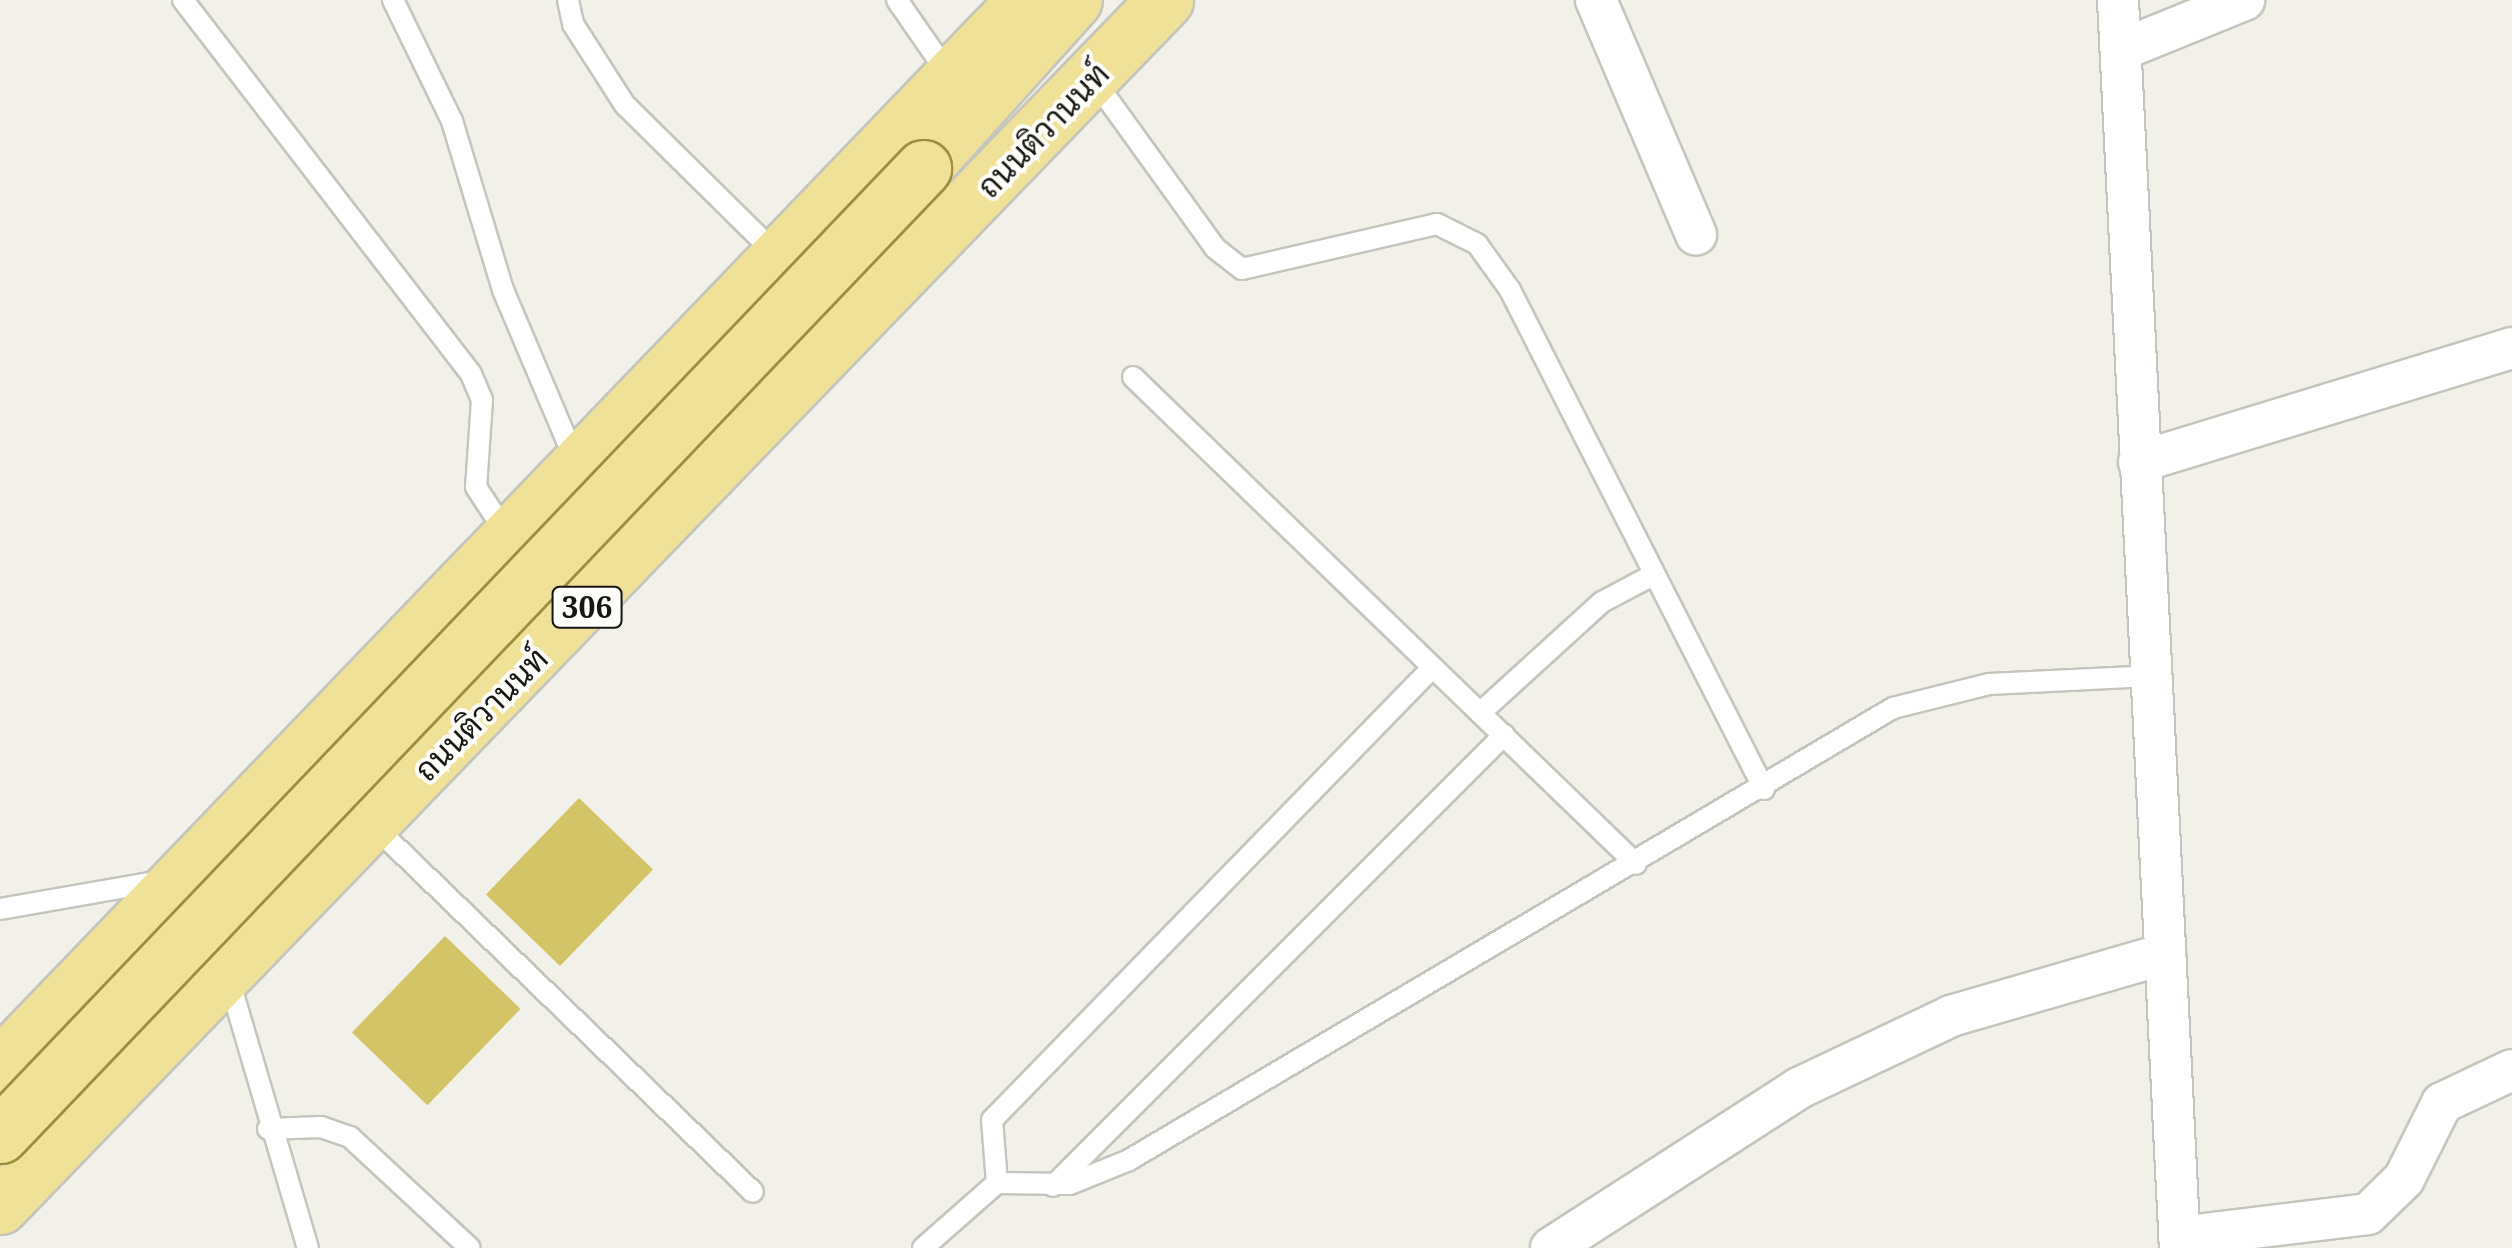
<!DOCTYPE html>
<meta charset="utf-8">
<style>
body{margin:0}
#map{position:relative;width:2512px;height:1248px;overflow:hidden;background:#f2f1e9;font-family:"Noto Serif",Sarabun,serif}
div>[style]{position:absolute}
.building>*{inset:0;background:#d4c468;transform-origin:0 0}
.roads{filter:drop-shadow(2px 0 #c6c5bd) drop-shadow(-2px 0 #c6c5bd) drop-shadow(0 2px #c6c5bd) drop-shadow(0 -2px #c6c5bd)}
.service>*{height:20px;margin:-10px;padding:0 10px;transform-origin:10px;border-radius:10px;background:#fff}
.minor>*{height:40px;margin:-20px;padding:0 20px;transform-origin:20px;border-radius:20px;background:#fff}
.primary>*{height:55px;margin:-27.5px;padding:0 27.5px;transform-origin:27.5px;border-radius:27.5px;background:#efe298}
.bridges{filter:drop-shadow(2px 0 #9c8e3d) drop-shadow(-2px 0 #9c8e3d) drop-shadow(0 2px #9c8e3d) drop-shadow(0 -2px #9c8e3d)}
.primary-bridge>*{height:55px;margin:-27.5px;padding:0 27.5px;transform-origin:27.5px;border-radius:27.5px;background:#efe298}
span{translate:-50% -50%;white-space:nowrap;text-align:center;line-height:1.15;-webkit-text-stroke:8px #fffefa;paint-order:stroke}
.shield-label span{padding:2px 8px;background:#fffefa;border:2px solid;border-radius:8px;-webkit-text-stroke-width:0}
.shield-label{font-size:30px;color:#161613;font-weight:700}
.street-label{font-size:32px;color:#161613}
</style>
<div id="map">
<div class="building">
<div style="left:579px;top:798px;width:103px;height:134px;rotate:44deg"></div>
<div style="left:445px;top:936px;width:105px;height:134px;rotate:44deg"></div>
</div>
<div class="roads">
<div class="service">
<div style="left:183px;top:0;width:472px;rotate:52.4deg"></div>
<div style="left:471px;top:374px;width:28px;rotate:67deg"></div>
<div style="left:482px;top:400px;width:87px;rotate:93.9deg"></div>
<div style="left:476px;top:487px;width:59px;rotate:56.9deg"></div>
<div style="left:393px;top:0;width:135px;rotate:64deg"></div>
<div style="left:452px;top:121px;width:177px;rotate:73.2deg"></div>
<div style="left:503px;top:290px;width:187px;rotate:67deg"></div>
<div style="left:568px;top:0;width:25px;rotate:78deg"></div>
<div style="left:573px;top:24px;width:96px;rotate:57.3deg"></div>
<div style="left:625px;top:105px;width:212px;rotate:44.6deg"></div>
<div style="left:897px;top:0;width:91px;rotate:55.3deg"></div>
<div style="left:1094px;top:80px;width:207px;rotate:54.2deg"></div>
<div style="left:1215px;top:248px;width:34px;rotate:38deg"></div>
<div style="left:1242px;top:269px;width:200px;rotate:-13deg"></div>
<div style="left:1437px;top:224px;width:45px;rotate:26.6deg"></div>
<div style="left:1477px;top:244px;width:57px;rotate:54.3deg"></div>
<div style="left:1510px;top:290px;width:560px;rotate:63.02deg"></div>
<div style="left:1133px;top:377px;width:700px;rotate:44.07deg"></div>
<div style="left:1480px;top:713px;width:165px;rotate:-42.3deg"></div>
<div style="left:1602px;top:602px;width:58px;rotate:-27.9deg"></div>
<div style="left:373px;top:825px;width:528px;rotate:44deg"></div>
<div style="left:0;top:909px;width:163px;rotate:-9.9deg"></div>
<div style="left:229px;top:980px;width:279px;rotate:73.6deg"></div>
<div style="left:268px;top:1129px;width:53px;rotate:-2.2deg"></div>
<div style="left:321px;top:1127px;width:31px;rotate:19deg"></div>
<div style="left:350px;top:1137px;width:163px;rotate:42.8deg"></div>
<div style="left:997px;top:1183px;width:63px;rotate:-94.5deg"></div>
<div style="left:992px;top:1120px;width:632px;rotate:-45.77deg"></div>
<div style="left:1053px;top:1186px;width:638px;rotate:-45deg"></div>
<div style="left:923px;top:1248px;width:98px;rotate:-41.3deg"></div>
<div style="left:997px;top:1183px;width:73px;rotate:0.8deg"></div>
<div style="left:1070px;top:1184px;width:64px;rotate:-22.1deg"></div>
<div style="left:1129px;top:1160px;width:888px;rotate:-30.61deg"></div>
<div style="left:1893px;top:708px;width:99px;rotate:-14deg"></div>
<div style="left:1989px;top:684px;width:161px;rotate:-2.8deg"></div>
</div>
<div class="minor">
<div style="left:1596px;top:0;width:255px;rotate:66.9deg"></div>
<div style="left:2118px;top:0;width:1250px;rotate:87.16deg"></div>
<div style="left:2121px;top:50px;width:133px;rotate:-22.1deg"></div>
<div style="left:2139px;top:462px;width:390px;rotate:-17deg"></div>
<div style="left:2179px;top:1237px;width:190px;rotate:-6.9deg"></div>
<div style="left:2368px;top:1214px;width:50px;rotate:-44.2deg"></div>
<div style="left:2404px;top:1179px;width:85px;rotate:-63.4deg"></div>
<div style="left:2442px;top:1103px;width:77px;rotate:-25.2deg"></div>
<div style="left:1551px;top:1248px;width:295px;rotate:-32.8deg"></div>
<div style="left:1799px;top:1088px;width:168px;rotate:-25.3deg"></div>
<div style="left:1951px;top:1016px;width:223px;rotate:-16.2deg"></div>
</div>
<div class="primary">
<div style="left:923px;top:168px;width:226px;rotate:-48.1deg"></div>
<div style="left:0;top:1066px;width:1479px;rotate:-46.12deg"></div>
<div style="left:0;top:1206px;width:1677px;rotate:-45.99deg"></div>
</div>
</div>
<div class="bridges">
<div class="primary-bridge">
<div style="left:0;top:1135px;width:1337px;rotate:-46.33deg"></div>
</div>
</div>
<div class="shield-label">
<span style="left:587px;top:607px">306</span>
</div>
<div class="street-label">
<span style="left:1043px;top:130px;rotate:-46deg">ถนนติวานนท์</span>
<span style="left:481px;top:714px;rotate:-45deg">ถนนติวานนท์</span>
</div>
</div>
